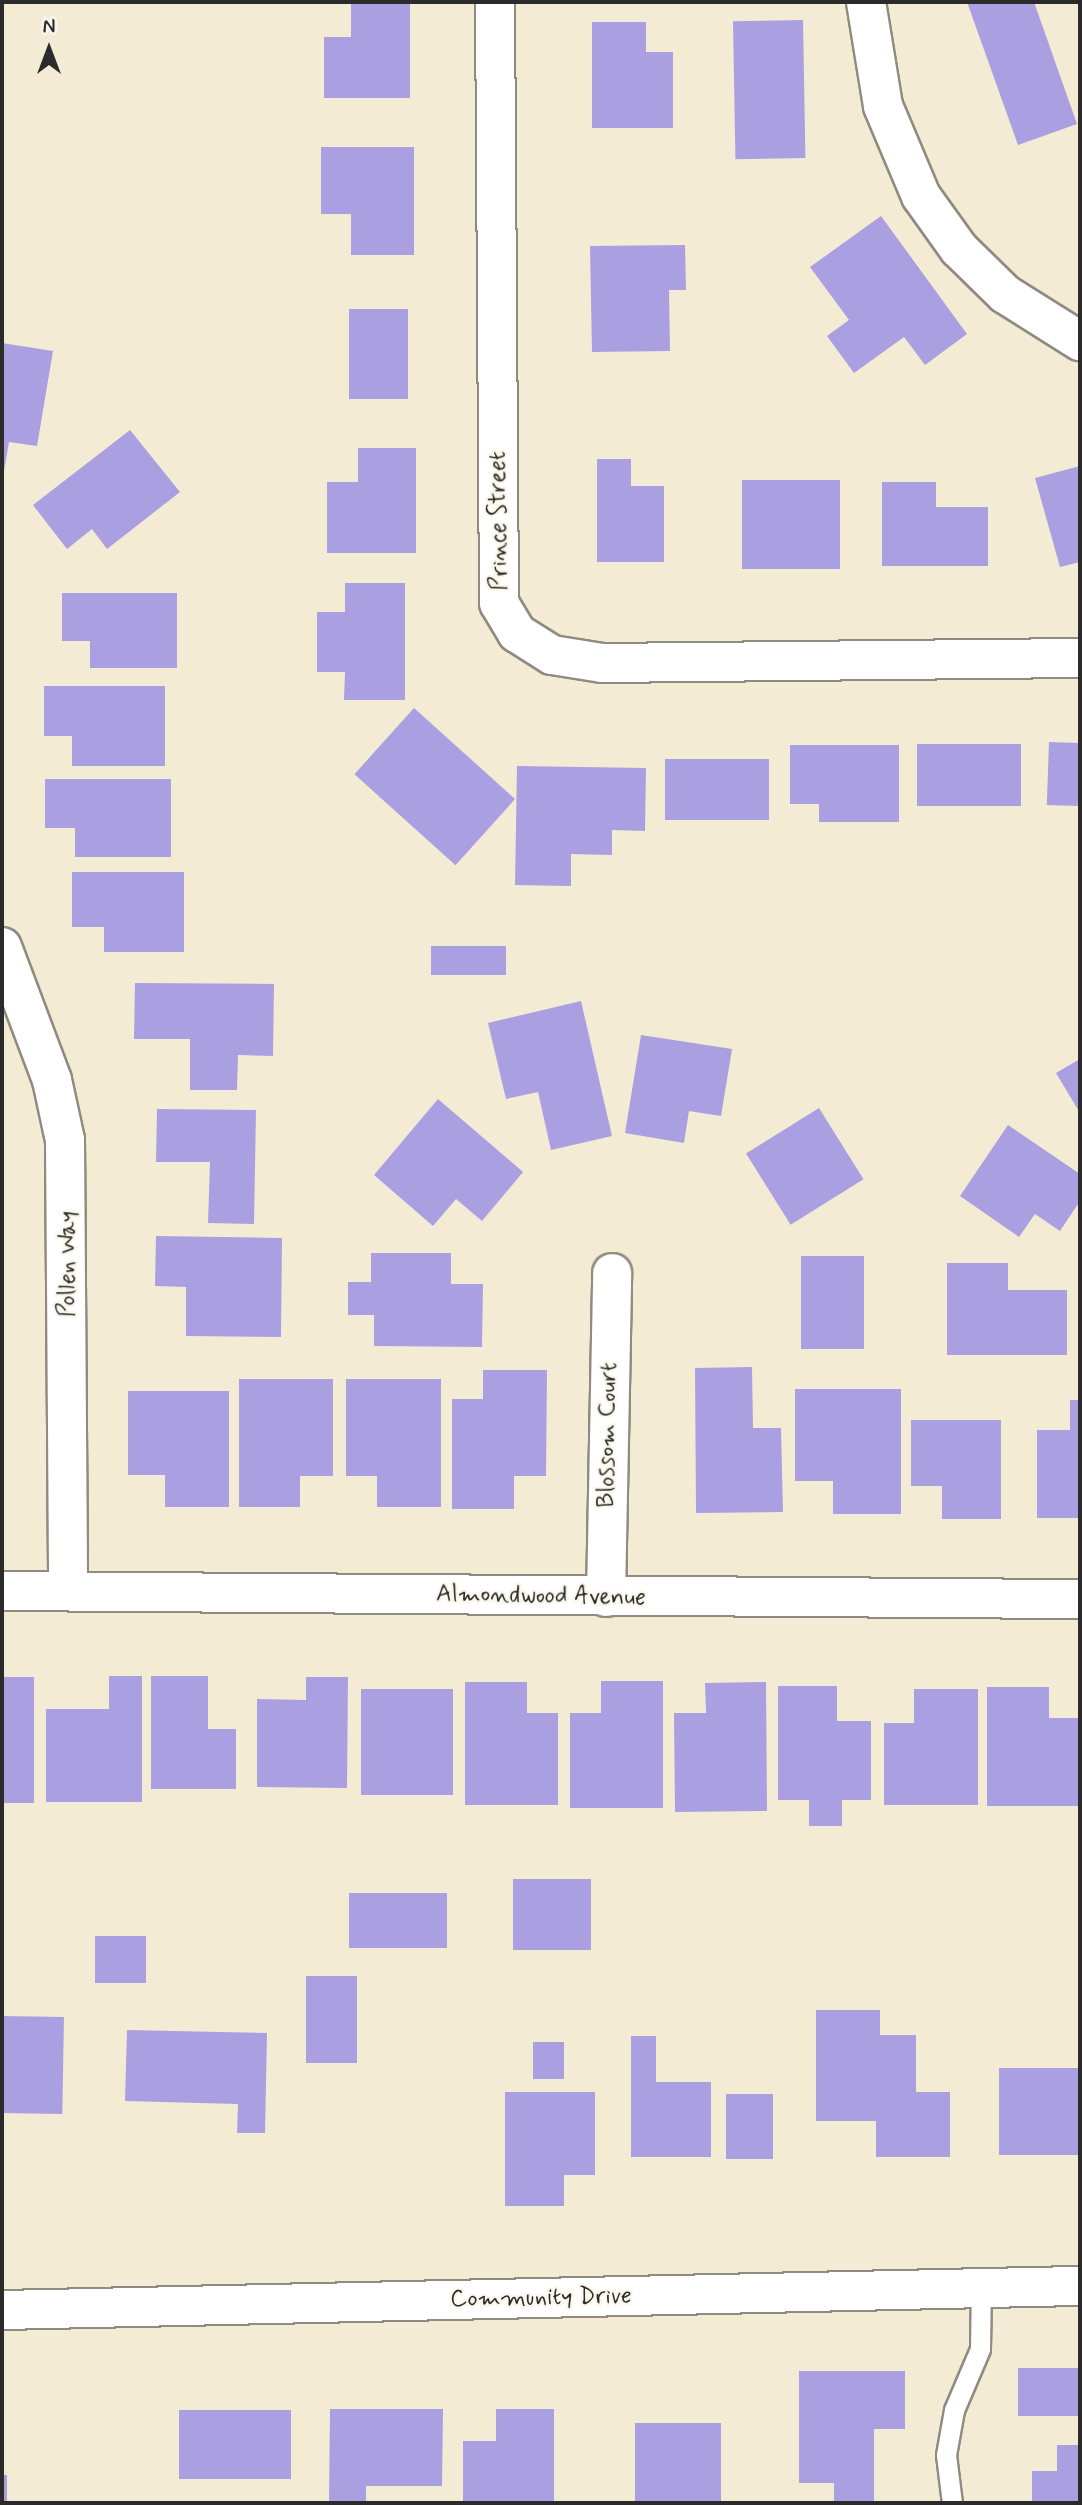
<!DOCTYPE html>
<style>
body{margin:0}
#map{position:relative;width:1082px;height:2505px;overflow:hidden;background:#f4ebd4;font-family:Mynerve,sans-serif}
div>[style]{position:absolute}
.building>*{inset:0;background:#aa9fe1;transform-origin:0 0}
.roads{filter:drop-shadow(2px 0 #908b80) drop-shadow(-2px 0 #908b80) drop-shadow(0 2px #908b80) drop-shadow(0 -2px #908b80)}
.lane>*{height:19px;margin:-9.5px;padding:0 9.5px;transform-origin:9.5px;border-radius:9.5px;background:#fff}
.street>*{height:38px;margin:-19px;padding:0 19px;transform-origin:19px;border-radius:19px;background:#fff}
span{translate:-50% -50%;white-space:nowrap;text-align:center;line-height:1.15;-webkit-text-stroke:5px #fbf7ec;paint-order:stroke}
.street-label{font-size:24px;color:#2b2b2b}
.frame{position:absolute;inset:0;border:4px solid #2b2b2b;pointer-events:none}
.north{position:absolute;left:14px;top:14px;width:70px;height:70px;-webkit-text-stroke:5px #fbf7ec;paint-order:stroke;rotate:0deg;font-size:19px;font-weight:700;line-height:28px;text-align:center;color:#2b2b2b}
.north::after{content:'';display:block;margin:auto;width:24px;height:32px;background:#2b2b2b;clip-path:polygon(50% 0,100% 100%,50% 72%,0 100%)}
</style>
<div id="map">
<div class="building">
<div style="clip-path:polygon(351px 2px,410px 2px,410px 98px,324px 98px,324px 37px,351px 37px)"></div>
<div style="clip-path:polygon(967px 2px,1034px 2px,1077px 124px,1018px 145px)"></div>
<div style="left:803px;top:20px;width:138px;height:70px;rotate:89deg"></div>
<div style="clip-path:polygon(592px 22px,646px 22px,646px 52px,673px 52px,673px 128px,592px 128px)"></div>
<div style="clip-path:polygon(321px 147px,414px 147px,414px 255px,351px 255px,351px 214px,321px 214px)"></div>
<div style="clip-path:polygon(881px 216px,967px 334px,925px 365px,904px 337px,854px 373px,827px 336px,849px 320px,810px 267px)"></div>
<div style="clip-path:polygon(685px 245px,686px 290px,669px 290px,670px 351px,592px 352px,590px 246px)"></div>
<div style="left:349px;top:309px;width:59px;height:90px"></div>
<div style="clip-path:polygon(2px 343px,53px 351px,37px 446px,9px 442px,4px 471px)"></div>
<div style="clip-path:polygon(130px 430px,180px 492px,107px 549px,92px 529px,67px 549px,33px 505px)"></div>
<div style="clip-path:polygon(358px 448px,416px 448px,416px 553px,327px 553px,327px 482px,358px 482px)"></div>
<div style="clip-path:polygon(597px 459px,631px 459px,631px 486px,664px 486px,664px 562px,597px 562px)"></div>
<div style="clip-path:polygon(1080px 466px,1080px 562px,1060px 567px,1035px 478px)"></div>
<div style="left:742px;top:480px;width:98px;height:89px"></div>
<div style="clip-path:polygon(882px 482px,936px 482px,936px 507px,988px 507px,988px 566px,882px 566px)"></div>
<div style="clip-path:polygon(345px 583px,405px 583px,405px 700px,344px 700px,345px 672px,317px 672px,317px 612px,345px 612px)"></div>
<div style="clip-path:polygon(62px 593px,177px 593px,177px 668px,90px 668px,90px 641px,62px 641px)"></div>
<div style="clip-path:polygon(44px 686px,165px 686px,165px 766px,72px 766px,72px 736px,44px 736px)"></div>
<div style="left:414px;top:708px;width:136px;height:89px;rotate:42deg"></div>
<div style="left:1049px;top:742px;width:31px;height:63px;rotate:2deg"></div>
<div style="left:917px;top:744px;width:104px;height:62px"></div>
<div style="clip-path:polygon(790px 745px,899px 745px,899px 822px,819px 822px,819px 804px,790px 804px)"></div>
<div style="left:665px;top:759px;width:104px;height:61px"></div>
<div style="clip-path:polygon(517px 766px,646px 768px,645px 831px,612px 830px,612px 855px,571px 854px,571px 886px,515px 885px)"></div>
<div style="clip-path:polygon(45px 779px,171px 779px,171px 857px,75px 857px,75px 828px,45px 828px)"></div>
<div style="clip-path:polygon(72px 872px,184px 872px,184px 952px,104px 952px,104px 927px,72px 927px)"></div>
<div style="left:431px;top:946px;width:75px;height:29px"></div>
<div style="clip-path:polygon(135px 983px,274px 984px,273px 1056px,238px 1055px,237px 1090px,190px 1090px,190px 1039px,134px 1039px)"></div>
<div style="clip-path:polygon(581px 1001px,612px 1136px,551px 1150px,538px 1092px,506px 1099px,488px 1023px)"></div>
<div style="clip-path:polygon(641px 1035px,732px 1049px,721px 1116px,689px 1111px,684px 1143px,625px 1133px)"></div>
<div style="clip-path:polygon(1080px 1059px,1080px 1113px,1056px 1073px)"></div>
<div style="clip-path:polygon(438px 1099px,523px 1172px,482px 1221px,456px 1199px,433px 1226px,374px 1175px)"></div>
<div style="left:819px;top:1108px;width:84px;height:86px;rotate:58deg"></div>
<div style="clip-path:polygon(157px 1109px,256px 1110px,254px 1224px,208px 1223px,210px 1162px,156px 1162px)"></div>
<div style="clip-path:polygon(1008px 1125px,1080px 1174px,1080px 1201px,1060px 1231px,1035px 1214px,1019px 1237px,960px 1196px)"></div>
<div style="clip-path:polygon(156px 1236px,282px 1238px,281px 1337px,186px 1336px,186px 1287px,155px 1286px)"></div>
<div style="clip-path:polygon(371px 1253px,451px 1253px,451px 1284px,483px 1284px,482px 1347px,374px 1346px,374px 1315px,348px 1315px,348px 1282px,371px 1282px)"></div>
<div style="left:801px;top:1256px;width:63px;height:93px"></div>
<div style="clip-path:polygon(947px 1263px,1008px 1263px,1008px 1290px,1067px 1290px,1067px 1355px,947px 1355px)"></div>
<div style="clip-path:polygon(752px 1367px,753px 1428px,781px 1428px,783px 1512px,696px 1513px,695px 1368px)"></div>
<div style="clip-path:polygon(483px 1370px,547px 1370px,546px 1476px,514px 1476px,514px 1509px,452px 1509px,452px 1399px,483px 1399px)"></div>
<div style="clip-path:polygon(239px 1379px,333px 1379px,333px 1476px,300px 1476px,300px 1507px,239px 1507px)"></div>
<div style="clip-path:polygon(346px 1379px,441px 1379px,441px 1507px,377px 1507px,377px 1476px,346px 1476px)"></div>
<div style="clip-path:polygon(795px 1389px,901px 1389px,901px 1514px,833px 1514px,833px 1481px,795px 1481px)"></div>
<div style="clip-path:polygon(128px 1391px,229px 1391px,229px 1507px,165px 1507px,165px 1475px,128px 1475px)"></div>
<div style="clip-path:polygon(1070px 1400px,1080px 1400px,1080px 1518px,1037px 1518px,1037px 1430px,1070px 1430px)"></div>
<div style="clip-path:polygon(911px 1420px,1001px 1420px,1001px 1519px,942px 1519px,942px 1486px,911px 1486px)"></div>
<div style="clip-path:polygon(109px 1676px,142px 1676px,142px 1802px,46px 1802px,46px 1709px,109px 1709px)"></div>
<div style="clip-path:polygon(151px 1676px,208px 1676px,208px 1729px,236px 1729px,236px 1789px,151px 1789px)"></div>
<div style="left:2px;top:1677px;width:32px;height:126px"></div>
<div style="clip-path:polygon(306px 1677px,348px 1677px,347px 1788px,257px 1787px,257px 1699px,306px 1700px)"></div>
<div style="clip-path:polygon(601px 1681px,663px 1681px,663px 1808px,570px 1808px,570px 1713px,601px 1713px)"></div>
<div style="clip-path:polygon(465px 1682px,527px 1682px,527px 1713px,558px 1713px,558px 1805px,465px 1805px)"></div>
<div style="clip-path:polygon(766px 1682px,767px 1811px,675px 1812px,674px 1713px,706px 1713px,705px 1683px)"></div>
<div style="clip-path:polygon(778px 1686px,837px 1686px,837px 1721px,871px 1721px,871px 1800px,842px 1800px,842px 1826px,809px 1826px,809px 1800px,778px 1800px)"></div>
<div style="clip-path:polygon(987px 1687px,1049px 1687px,1049px 1718px,1080px 1718px,1080px 1806px,987px 1806px)"></div>
<div style="left:361px;top:1689px;width:92px;height:106px"></div>
<div style="clip-path:polygon(914px 1689px,978px 1689px,978px 1805px,884px 1805px,884px 1723px,914px 1723px)"></div>
<div style="left:513px;top:1879px;width:78px;height:71px"></div>
<div style="left:349px;top:1893px;width:98px;height:55px"></div>
<div style="left:95px;top:1936px;width:51px;height:47px"></div>
<div style="left:306px;top:1976px;width:51px;height:87px"></div>
<div style="clip-path:polygon(816px 2010px,880px 2010px,880px 2035px,916px 2035px,916px 2092px,950px 2092px,950px 2157px,876px 2157px,876px 2121px,816px 2121px)"></div>
<div style="left:2px;top:2016px;width:62px;height:97px;rotate:1deg"></div>
<div style="clip-path:polygon(127px 2030px,267px 2033px,265px 2133px,237px 2133px,238px 2104px,125px 2101px)"></div>
<div style="clip-path:polygon(631px 2036px,656px 2036px,656px 2082px,711px 2082px,711px 2157px,631px 2157px)"></div>
<div style="left:533px;top:2042px;width:31px;height:37px"></div>
<div style="left:999px;top:2068px;width:81px;height:87px"></div>
<div style="clip-path:polygon(505px 2092px,595px 2092px,595px 2175px,564px 2175px,564px 2206px,505px 2206px)"></div>
<div style="left:726px;top:2094px;width:47px;height:65px"></div>
<div style="left:1018px;top:2368px;width:62px;height:48px"></div>
<div style="clip-path:polygon(799px 2371px,905px 2371px,905px 2429px,874px 2429px,874px 2503px,834px 2503px,834px 2483px,799px 2483px)"></div>
<div style="clip-path:polygon(330px 2409px,443px 2409px,442px 2486px,366px 2486px,366px 2503px,329px 2503px)"></div>
<div style="clip-path:polygon(496px 2409px,554px 2409px,554px 2503px,463px 2503px,463px 2441px,496px 2441px)"></div>
<div style="left:179px;top:2410px;width:112px;height:69px"></div>
<div style="left:635px;top:2423px;width:86px;height:80px"></div>
<div style="clip-path:polygon(1057px 2445px,1080px 2445px,1080px 2503px,1032px 2503px,1032px 2471px,1057px 2471px)"></div>
<div style="left:2px;top:2475px;width:5px;height:28px"></div>
</div>
<div class="roads">
<div class="lane">
<div style="left:952px;top:2503px;width:48px;rotate:-97.1deg"></div>
<div style="left:946px;top:2455px;width:46px;rotate:-79.9deg"></div>
<div style="left:954px;top:2410px;width:66px;rotate:-66.9deg"></div>
<div style="left:980px;top:2349px;width:61px;rotate:-89.1deg"></div>
</div>
<div class="street">
<div style="left:495px;top:2px;width:601px;rotate:89.62deg"></div>
<div style="left:499px;top:603px;width:35px;rotate:59deg"></div>
<div style="left:517px;top:633px;width:41px;rotate:32.2deg"></div>
<div style="left:552px;top:655px;width:51px;rotate:9.1deg"></div>
<div style="left:602px;top:663px;width:478px;rotate:-0.6deg"></div>
<div style="left:866px;top:2px;width:105px;rotate:80.7deg"></div>
<div style="left:883px;top:106px;width:98px;rotate:67.1deg"></div>
<div style="left:921px;top:196px;width:65px;rotate:54.4deg"></div>
<div style="left:959px;top:249px;width:64px;rotate:44.4deg"></div>
<div style="left:1005px;top:294px;width:89px;rotate:32.1deg"></div>
<div style="left:2px;top:947px;width:142px;rotate:69.4deg"></div>
<div style="left:52px;top:1080px;width:61px;rotate:77.8deg"></div>
<div style="left:65px;top:1140px;width:451px;rotate:89.6deg"></div>
<div style="left:2px;top:1591px;width:1078px;rotate:0.43deg"></div>
<div style="left:606px;top:1597px;width:324px;rotate:-88.9deg"></div>
<div style="left:2px;top:2310px;width:1078px;rotate:-1.28deg"></div>
</div>
</div>
<div class="street-label">
<span style="left:499px;top:521px;rotate:-91deg">Prince Street</span>
<span style="left:68px;top:1264px;rotate:-90deg">Pollen Way</span>
<span style="left:608px;top:1435px;rotate:-89deg">Blossom Court</span>
<span style="left:541px;top:1596px;rotate:1deg">Almondwood Avenue</span>
<span style="left:541px;top:2298px;rotate:-1deg">Community Drive</span>
</div>
<div class="frame"></div>
<div class="north">N</div>
</div>
